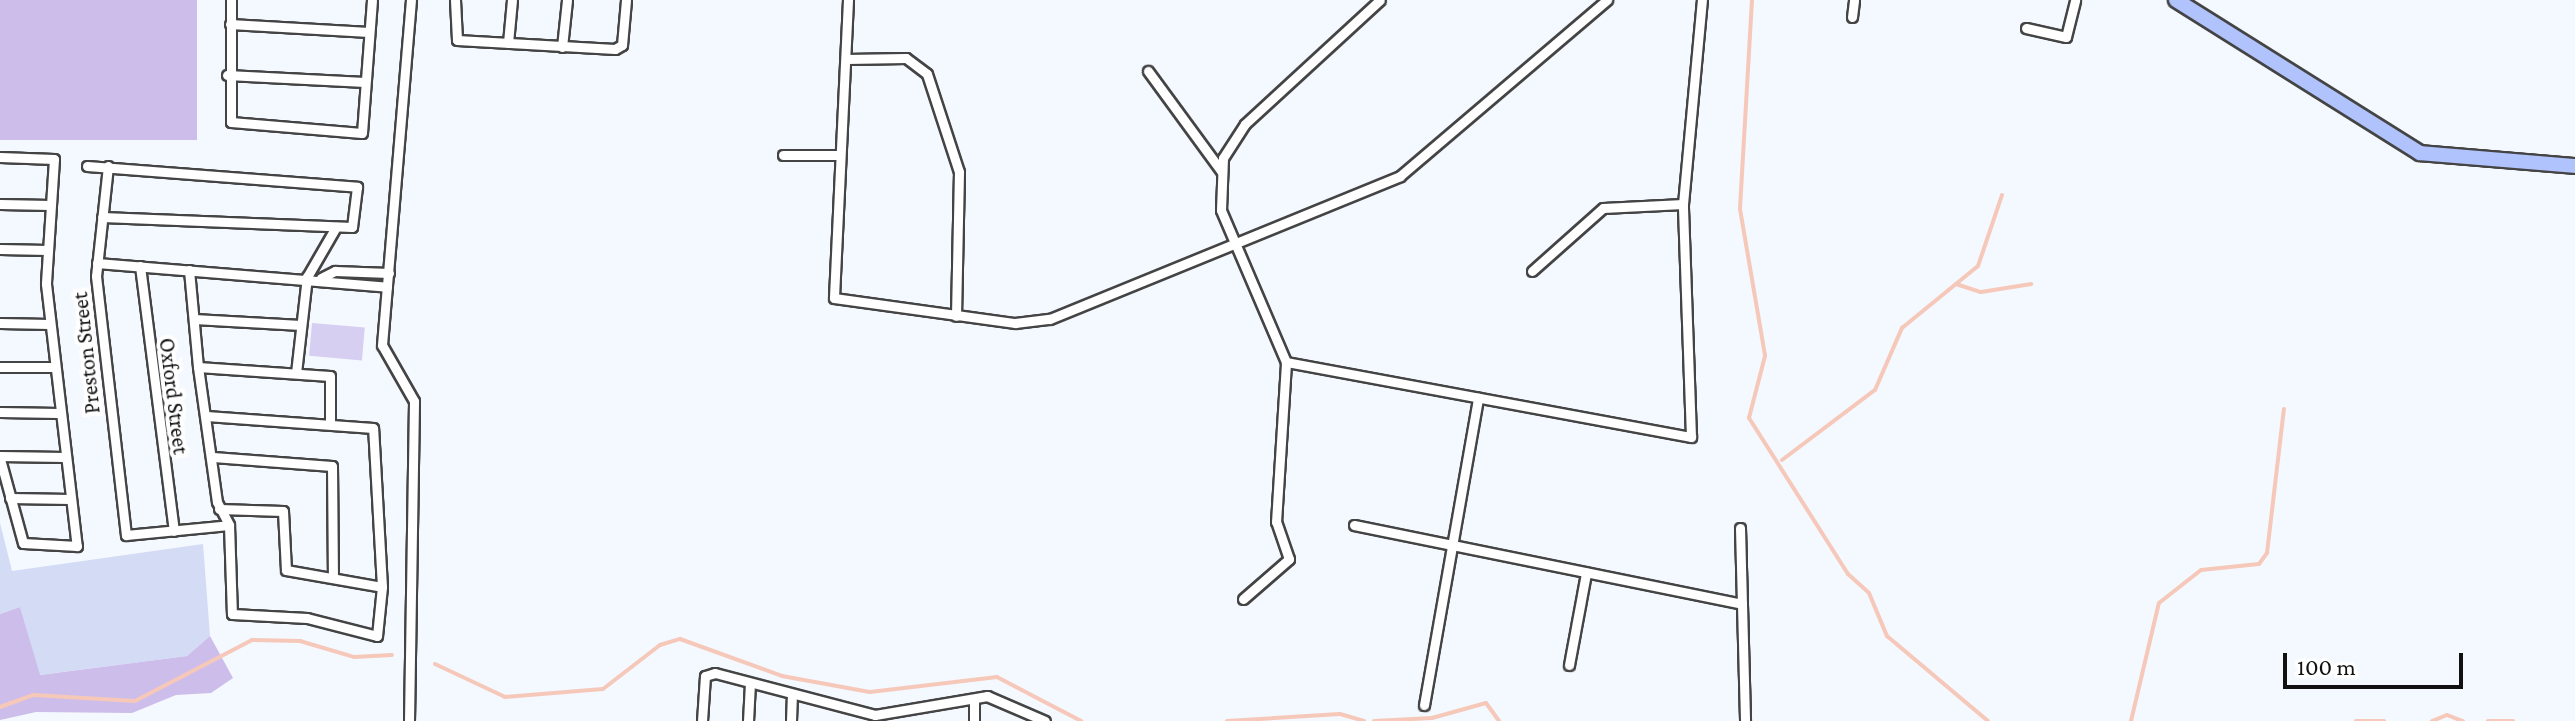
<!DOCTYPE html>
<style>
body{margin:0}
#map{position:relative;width:2575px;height:721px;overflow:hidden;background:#f4f8ff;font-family:"Crimson Pro",serif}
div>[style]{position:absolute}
.farmland>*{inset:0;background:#d4dbf5}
.green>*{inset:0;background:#cdbdea;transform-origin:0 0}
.pitch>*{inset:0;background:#d6cff1;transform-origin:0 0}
.stream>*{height:4px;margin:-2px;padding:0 2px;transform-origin:2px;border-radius:2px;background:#f6c8b9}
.roads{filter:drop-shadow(2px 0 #444) drop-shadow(-2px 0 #444) drop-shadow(0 2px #444) drop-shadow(0 -2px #444)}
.street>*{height:9px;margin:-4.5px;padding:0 4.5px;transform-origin:4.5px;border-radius:4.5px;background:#fff}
.secondary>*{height:14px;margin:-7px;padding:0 7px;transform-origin:7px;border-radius:7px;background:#b1c3fd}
span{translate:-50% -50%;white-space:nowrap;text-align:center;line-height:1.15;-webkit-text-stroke:8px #fff;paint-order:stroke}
.street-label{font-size:22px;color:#111}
.scale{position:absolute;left:2283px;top:653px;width:180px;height:36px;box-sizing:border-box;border:4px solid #111;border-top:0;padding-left:10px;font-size:24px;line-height:28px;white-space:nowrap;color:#111;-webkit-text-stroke:6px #fff;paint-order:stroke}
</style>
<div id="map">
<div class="farmland">
<div style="clip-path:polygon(0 523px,12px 571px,203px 544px,210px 636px,187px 656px,39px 675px,20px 607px,0 614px)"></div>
</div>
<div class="green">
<div style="left:0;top:0;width:197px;height:140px"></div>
<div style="clip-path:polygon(20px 607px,40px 675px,187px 656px,210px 636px,233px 678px,211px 693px,176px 695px,132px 713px,36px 712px,0 720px,0 614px)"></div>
</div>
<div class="pitch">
<div style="left:312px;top:323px;width:53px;height:33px;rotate:5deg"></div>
</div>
<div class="stream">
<div style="left:1752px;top:0;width:209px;rotate:93.3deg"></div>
<div style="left:1740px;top:209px;width:149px;rotate:80.3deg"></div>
<div style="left:1765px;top:356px;width:64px;rotate:104.5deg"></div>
<div style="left:1749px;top:418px;width:185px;rotate:57.6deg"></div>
<div style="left:1848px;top:574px;width:28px;rotate:42deg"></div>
<div style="left:1869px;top:593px;width:47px;rotate:67.3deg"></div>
<div style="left:1887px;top:636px;width:132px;rotate:40.1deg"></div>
<div style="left:1956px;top:284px;width:26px;rotate:18deg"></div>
<div style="left:1981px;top:292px;width:51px;rotate:-9.1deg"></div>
<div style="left:1782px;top:460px;width:116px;rotate:-37deg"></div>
<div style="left:1875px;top:390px;width:68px;rotate:-66.5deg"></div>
<div style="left:1902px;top:328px;width:98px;rotate:-39.2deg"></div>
<div style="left:1978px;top:266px;width:75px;rotate:-71.3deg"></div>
<div style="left:435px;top:664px;width:77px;rotate:25.2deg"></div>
<div style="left:505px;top:697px;width:98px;rotate:-4.7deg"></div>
<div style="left:603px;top:689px;width:72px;rotate:-37.7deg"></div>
<div style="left:660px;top:645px;width:21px;rotate:-17deg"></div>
<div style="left:680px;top:639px;width:109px;rotate:19.9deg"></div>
<div style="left:782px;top:676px;width:89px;rotate:10.3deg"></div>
<div style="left:870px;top:692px;width:128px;rotate:-6.7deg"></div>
<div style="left:997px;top:677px;width:95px;rotate:27.6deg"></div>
<div style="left:0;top:707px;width:35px;rotate:-20deg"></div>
<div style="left:33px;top:695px;width:102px;rotate:3.4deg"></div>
<div style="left:135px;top:701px;width:132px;rotate:-27.5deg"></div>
<div style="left:252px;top:640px;width:48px;rotate:1.2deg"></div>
<div style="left:300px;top:641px;width:56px;rotate:16.5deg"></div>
<div style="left:354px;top:657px;width:38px;rotate:-3deg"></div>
<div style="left:1227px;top:721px;width:113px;rotate:-3.5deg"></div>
<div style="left:1340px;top:714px;width:25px;rotate:16deg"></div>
<div style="left:1374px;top:721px;width:58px;rotate:-3deg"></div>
<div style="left:1432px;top:718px;width:56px;rotate:-15.5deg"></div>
<div style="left:1486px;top:703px;width:22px;rotate:54deg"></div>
<div style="left:2131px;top:721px;width:121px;rotate:-76.7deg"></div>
<div style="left:2159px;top:603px;width:53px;rotate:-38.2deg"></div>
<div style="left:2201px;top:570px;width:58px;rotate:-5.9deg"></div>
<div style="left:2259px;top:564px;width:14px;rotate:-54deg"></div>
<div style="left:2267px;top:553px;width:145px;rotate:-83.3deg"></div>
<div style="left:2356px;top:721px;width:28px"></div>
<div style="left:2432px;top:721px;width:16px;rotate:-22deg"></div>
<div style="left:2447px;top:715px;width:17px;rotate:21deg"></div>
<div style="left:2488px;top:721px;width:25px"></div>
</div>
<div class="roads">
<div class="street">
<div style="left:231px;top:0;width:122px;rotate:90deg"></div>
<div style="left:231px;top:122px;width:131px;rotate:4.8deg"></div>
<div style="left:362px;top:133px;width:133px;rotate:-85.7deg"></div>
<div style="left:455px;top:0;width:40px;rotate:87.1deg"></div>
<div style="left:457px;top:40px;width:158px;rotate:3.3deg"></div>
<div style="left:615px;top:49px;width:8px;rotate:-30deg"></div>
<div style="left:622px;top:45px;width:45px;rotate:-84.9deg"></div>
<div style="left:848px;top:0;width:298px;rotate:92.7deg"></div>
<div style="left:834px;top:298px;width:183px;rotate:7.9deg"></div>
<div style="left:1015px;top:323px;width:35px;rotate:-7deg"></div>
<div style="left:1050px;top:319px;width:378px;rotate:-22.2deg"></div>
<div style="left:1400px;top:176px;width:272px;rotate:-40.4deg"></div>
<div style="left:1852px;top:17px;width:17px;rotate:-83deg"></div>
<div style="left:230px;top:24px;width:139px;rotate:3.3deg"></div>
<div style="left:2026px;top:28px;width:41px;rotate:12.7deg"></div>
<div style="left:2066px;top:37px;width:38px;rotate:-76deg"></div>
<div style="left:508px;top:43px;width:43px;rotate:-84.7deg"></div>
<div style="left:562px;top:47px;width:47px;rotate:-83.9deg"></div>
<div style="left:846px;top:59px;width:60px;rotate:-1deg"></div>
<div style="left:906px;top:58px;width:26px;rotate:37deg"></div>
<div style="left:927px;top:74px;width:103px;rotate:71.9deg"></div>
<div style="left:959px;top:172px;width:144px;rotate:91.2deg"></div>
<div style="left:1148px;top:71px;width:125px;rotate:53.8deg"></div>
<div style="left:227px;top:75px;width:138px;rotate:2.9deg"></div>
<div style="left:783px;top:155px;width:57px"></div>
<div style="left:0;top:157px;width:54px;rotate:2.1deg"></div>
<div style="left:54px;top:159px;width:125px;rotate:93.7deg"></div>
<div style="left:46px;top:284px;width:264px;rotate:83.3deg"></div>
<div style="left:77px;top:546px;width:54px;rotate:-176.8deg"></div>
<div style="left:23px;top:543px;width:87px;rotate:-105.3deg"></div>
<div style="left:87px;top:166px;width:271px;rotate:4.4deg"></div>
<div style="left:357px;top:187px;width:40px;rotate:97.1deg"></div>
<div style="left:352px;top:227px;width:250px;rotate:-177.7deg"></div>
<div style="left:108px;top:166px;width:111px;rotate:96.2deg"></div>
<div style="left:96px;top:276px;width:261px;rotate:83.4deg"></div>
<div style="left:126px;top:535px;width:103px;rotate:-5.5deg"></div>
<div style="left:0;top:204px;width:50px;rotate:1.1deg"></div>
<div style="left:0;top:249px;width:47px;rotate:1.2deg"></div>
<div style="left:97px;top:263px;width:291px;rotate:4.7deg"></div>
<div style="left:140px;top:266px;width:267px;rotate:82.7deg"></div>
<div style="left:189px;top:270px;width:97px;rotate:84.7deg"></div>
<div style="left:198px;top:367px;width:136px;rotate:82deg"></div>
<div style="left:217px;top:502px;width:26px;rotate:62deg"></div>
<div style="left:229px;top:525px;width:89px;rotate:88.1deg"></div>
<div style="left:232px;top:614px;width:75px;rotate:3.1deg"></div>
<div style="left:307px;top:618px;width:72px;rotate:14.4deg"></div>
<div style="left:377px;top:636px;width:49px;rotate:-84.2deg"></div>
<div style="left:382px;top:587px;width:159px;rotate:-93.2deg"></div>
<div style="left:373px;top:428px;width:167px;rotate:-175.9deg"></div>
<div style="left:1532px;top:271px;width:95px;rotate:-41.6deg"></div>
<div style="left:1603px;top:208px;width:80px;rotate:-2.9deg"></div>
<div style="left:321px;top:278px;width:16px;rotate:-27deg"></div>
<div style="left:335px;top:271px;width:54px;rotate:2.1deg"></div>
<div style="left:194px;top:319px;width:107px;rotate:3.2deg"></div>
<div style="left:0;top:323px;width:49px;rotate:1.2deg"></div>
<div style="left:1286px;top:362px;width:412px;rotate:10.5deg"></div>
<div style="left:1691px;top:437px;width:233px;rotate:-92deg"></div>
<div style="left:1683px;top:204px;width:205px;rotate:-84.7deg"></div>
<div style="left:0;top:367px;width:53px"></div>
<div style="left:198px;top:367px;width:132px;rotate:3.9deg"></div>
<div style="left:330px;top:376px;width:46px;rotate:90deg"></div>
<div style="left:296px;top:373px;width:97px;rotate:-83.5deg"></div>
<div style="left:307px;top:277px;width:58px;rotate:-59.9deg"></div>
<div style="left:0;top:412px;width:58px;rotate:1deg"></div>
<div style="left:0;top:456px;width:64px;rotate:0.9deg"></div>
<div style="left:213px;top:457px;width:119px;rotate:4.3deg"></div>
<div style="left:332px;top:466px;width:109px;rotate:89.5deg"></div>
<div style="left:10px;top:498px;width:60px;rotate:1deg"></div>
<div style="left:219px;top:509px;width:64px;rotate:1.8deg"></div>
<div style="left:283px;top:511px;width:59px;rotate:87.1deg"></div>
<div style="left:286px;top:570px;width:97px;rotate:10deg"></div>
<div style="left:1354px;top:525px;width:396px;rotate:11.5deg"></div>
<div style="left:1740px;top:528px;width:193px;rotate:88.5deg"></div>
<div style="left:1243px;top:599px;width:61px;rotate:-41deg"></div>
<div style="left:1289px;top:559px;width:39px;rotate:-109deg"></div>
<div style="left:1276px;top:522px;width:160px;rotate:-86.4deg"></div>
<div style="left:1286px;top:362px;width:165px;rotate:-113.2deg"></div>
<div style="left:1221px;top:210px;width:52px;rotate:-87.8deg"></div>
<div style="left:1223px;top:158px;width:40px;rotate:-57.1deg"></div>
<div style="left:1245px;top:124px;width:183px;rotate:-42.6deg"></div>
<div style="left:1569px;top:665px;width:94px;rotate:-79.5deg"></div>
<div style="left:974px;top:700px;width:21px;rotate:90deg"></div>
<div style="left:1424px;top:705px;width:312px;rotate:-80deg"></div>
<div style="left:409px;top:721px;width:320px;rotate:-89.1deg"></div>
<div style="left:414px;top:401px;width:64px;rotate:-119.7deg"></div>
<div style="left:382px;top:345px;width:346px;rotate:-85.2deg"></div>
<div style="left:702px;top:721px;width:45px;rotate:-86.2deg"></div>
<div style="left:705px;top:676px;width:10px;rotate:-17deg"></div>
<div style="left:715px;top:673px;width:165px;rotate:14.7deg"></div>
<div style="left:875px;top:715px;width:114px;rotate:-9.6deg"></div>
<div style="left:987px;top:696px;width:63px;rotate:23.3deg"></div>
<div style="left:748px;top:721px;width:37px;rotate:-87deg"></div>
<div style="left:791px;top:721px;width:23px;rotate:-88deg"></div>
</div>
<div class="secondary">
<div style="left:2176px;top:0;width:288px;rotate:32.1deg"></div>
<div style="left:2420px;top:153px;width:156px;rotate:4.8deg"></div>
</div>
</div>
<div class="street-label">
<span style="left:86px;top:353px;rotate:-96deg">Preston Street</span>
<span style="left:174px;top:396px;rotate:83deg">Oxford Street</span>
</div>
<div class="scale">100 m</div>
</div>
